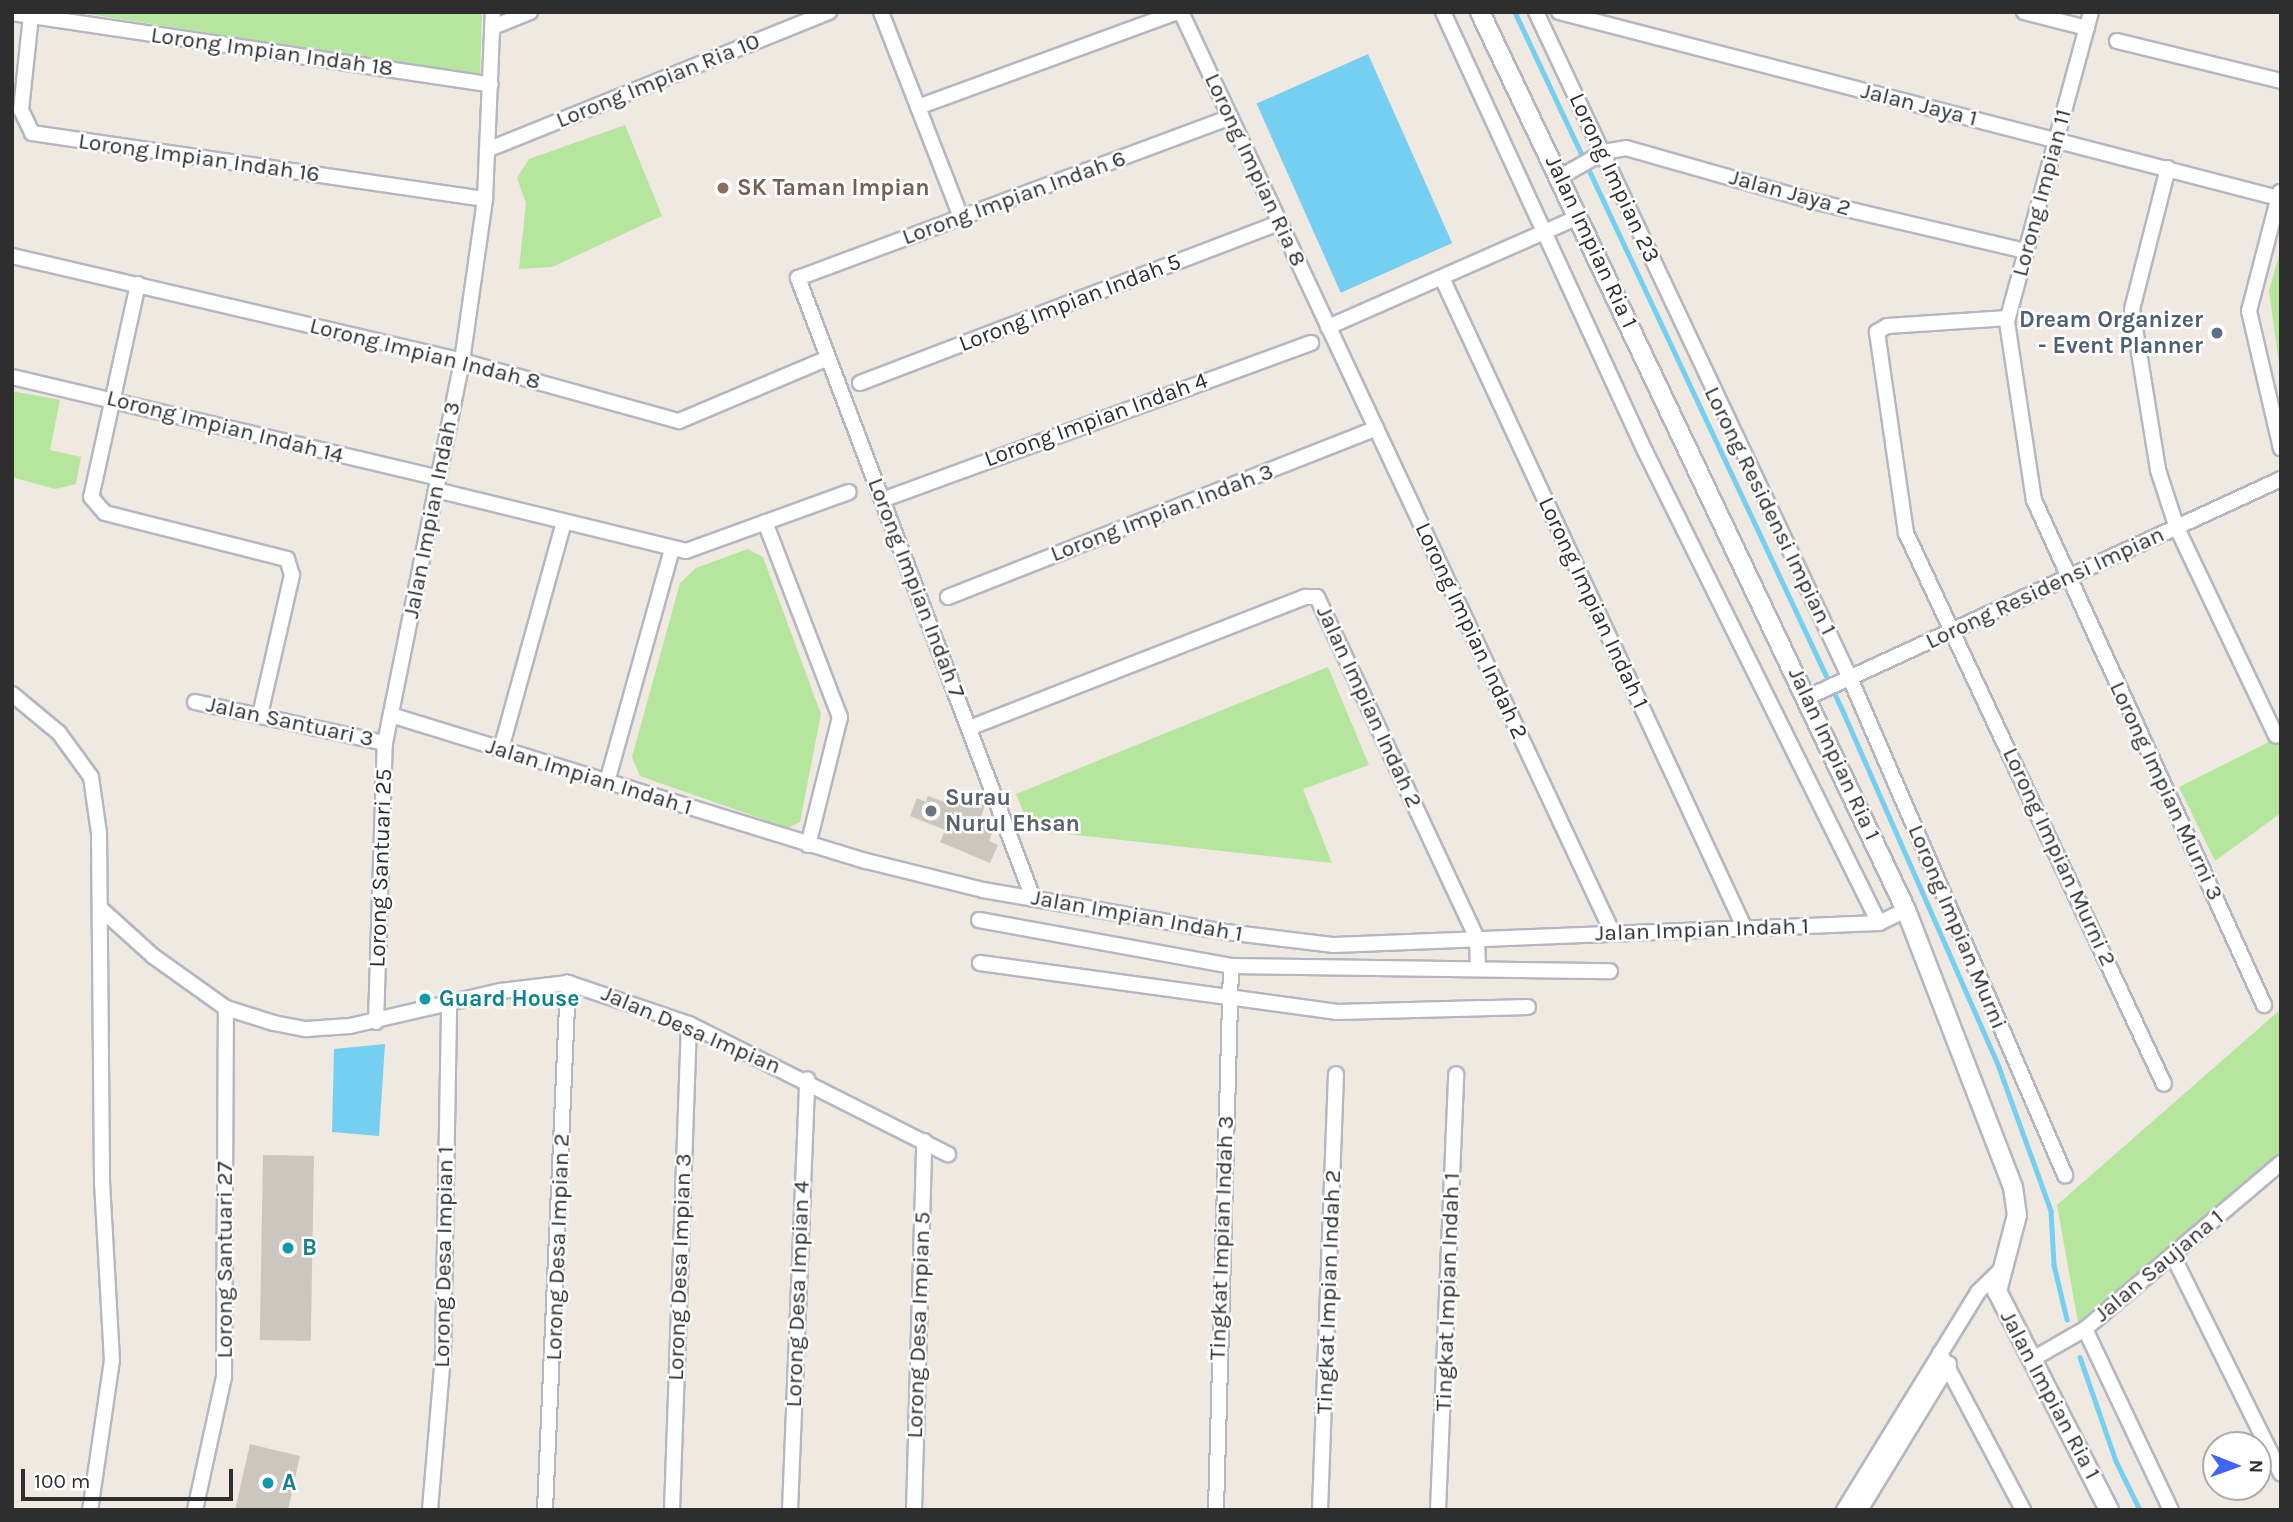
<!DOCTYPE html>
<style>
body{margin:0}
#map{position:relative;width:2293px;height:1522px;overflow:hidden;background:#efe9e1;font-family:Karla,sans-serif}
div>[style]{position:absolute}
.green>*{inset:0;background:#b6e59e}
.water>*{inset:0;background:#75cff0;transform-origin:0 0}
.stream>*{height:4.5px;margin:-2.25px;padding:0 2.25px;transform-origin:2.25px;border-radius:2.25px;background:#75cff0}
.building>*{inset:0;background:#cbc7bf;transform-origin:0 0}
.roads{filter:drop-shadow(2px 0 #b4b7c1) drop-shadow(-2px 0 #b4b7c1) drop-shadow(0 2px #b4b7c1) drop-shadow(0 -2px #b4b7c1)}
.minor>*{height:14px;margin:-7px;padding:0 7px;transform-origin:7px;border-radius:7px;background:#fff}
.tertiary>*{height:18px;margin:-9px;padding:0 9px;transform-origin:9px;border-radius:9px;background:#fff}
.dots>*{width:19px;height:19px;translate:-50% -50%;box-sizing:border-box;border:4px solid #fff;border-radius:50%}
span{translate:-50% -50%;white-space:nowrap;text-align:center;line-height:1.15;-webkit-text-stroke:5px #fff;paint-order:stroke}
.street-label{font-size:23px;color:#2e2e2e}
.education-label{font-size:23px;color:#785e54;font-weight:700}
.left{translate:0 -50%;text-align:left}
.service-label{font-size:23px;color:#4e5e75;font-weight:700}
.right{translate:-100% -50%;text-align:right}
.worship-label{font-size:23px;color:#5b616d;font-weight:700}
.culture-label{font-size:23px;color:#0d838f;font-weight:700}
.frame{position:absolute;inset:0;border:14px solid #2e2e2e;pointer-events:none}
.north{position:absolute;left:2202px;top:1431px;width:70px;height:70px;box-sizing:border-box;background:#fff;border:2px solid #ababab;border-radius:50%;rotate:91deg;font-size:19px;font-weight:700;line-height:28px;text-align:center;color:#2e2e2e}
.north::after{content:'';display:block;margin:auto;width:24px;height:32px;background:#4264fb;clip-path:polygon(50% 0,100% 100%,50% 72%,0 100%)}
.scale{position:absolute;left:21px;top:1469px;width:212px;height:32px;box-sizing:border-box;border:4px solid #2e2e2e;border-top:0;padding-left:9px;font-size:21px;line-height:24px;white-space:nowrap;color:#2e2e2e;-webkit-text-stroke:5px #fff;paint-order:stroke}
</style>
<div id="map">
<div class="green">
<div style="clip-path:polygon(76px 12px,482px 12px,480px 76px)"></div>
<div style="clip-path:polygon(625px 125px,662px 216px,552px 267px,519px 269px,526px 203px,517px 178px,529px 159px)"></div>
<div style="clip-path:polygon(2281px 248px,2281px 370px,2280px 371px,2269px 291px)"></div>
<div style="clip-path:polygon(12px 391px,60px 400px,50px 450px,81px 457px,76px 484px,55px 489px,12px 477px)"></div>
<div style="clip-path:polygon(748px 549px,763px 557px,821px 714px,800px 822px,788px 828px,640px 776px,632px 757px,680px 583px,696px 568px)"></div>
<div style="clip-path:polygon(1328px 667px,1369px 765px,1303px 789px,1332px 863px,1031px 830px,1016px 794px)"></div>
<div style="clip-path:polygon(2281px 736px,2281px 813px,2215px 861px,2179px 787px)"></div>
<div style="clip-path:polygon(2281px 1009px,2281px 1152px,2078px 1322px,2057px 1205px)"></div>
</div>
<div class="water">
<div style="left:1368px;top:54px;width:207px;height:122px;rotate:66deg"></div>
<div style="clip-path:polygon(385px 1044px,379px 1136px,332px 1132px,334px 1049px)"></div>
</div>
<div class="stream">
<div style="left:1515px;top:12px;width:770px;rotate:64.87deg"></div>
<div style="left:1842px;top:709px;width:391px;rotate:66.3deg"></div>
<div style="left:1999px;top:1067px;width:153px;rotate:70.1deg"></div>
<div style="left:2051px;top:1211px;width:54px;rotate:86.8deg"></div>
<div style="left:2054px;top:1265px;width:56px;rotate:76.5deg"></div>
<div style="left:2080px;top:1357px;width:110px;rotate:70.9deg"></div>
<div style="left:2116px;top:1461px;width:55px;rotate:63.9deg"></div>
</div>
<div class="building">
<div style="clip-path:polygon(971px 795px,986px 802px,980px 820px,995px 826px,989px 841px,998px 845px,990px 863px,940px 842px,945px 830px,910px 816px,917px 798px,926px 802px,928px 796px,955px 806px,959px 796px,968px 801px)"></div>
<div style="left:263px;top:1155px;width:51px;height:185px;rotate:1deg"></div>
<div style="clip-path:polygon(250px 1444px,300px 1456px,288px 1510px,235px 1510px)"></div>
</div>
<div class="roads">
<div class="minor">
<div style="left:881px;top:12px;width:220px;rotate:68.7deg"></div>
<div style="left:1181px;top:12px;width:1018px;rotate:64.89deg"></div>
<div style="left:1443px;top:12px;width:483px;rotate:65.3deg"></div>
<div style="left:1645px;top:451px;width:527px;rotate:63.63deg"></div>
<div style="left:1536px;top:12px;width:736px;rotate:64.76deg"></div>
<div style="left:1850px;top:678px;width:542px;rotate:66.61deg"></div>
<div style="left:1559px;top:12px;width:743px;rotate:14.5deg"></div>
<div style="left:2024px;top:12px;width:65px;rotate:14.3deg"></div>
<div style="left:2091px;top:12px;width:321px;rotate:105.2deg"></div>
<div style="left:2007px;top:322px;width:180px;rotate:81.4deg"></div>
<div style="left:2034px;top:500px;width:555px;rotate:65.51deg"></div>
<div style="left:12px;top:13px;width:484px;rotate:8.5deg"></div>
<div style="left:31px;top:16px;width:95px;rotate:96.1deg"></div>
<div style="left:21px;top:110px;width:25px;rotate:64deg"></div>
<div style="left:32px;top:133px;width:458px;rotate:8.3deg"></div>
<div style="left:493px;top:27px;width:40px;rotate:-22deg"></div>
<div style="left:2117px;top:41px;width:169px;rotate:13.7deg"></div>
<div style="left:918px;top:107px;width:276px;rotate:-20.1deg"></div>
<div style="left:487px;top:150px;width:369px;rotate:-22deg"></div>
<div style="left:2168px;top:168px;width:146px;rotate:104.3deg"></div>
<div style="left:2132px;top:309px;width:163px;rotate:80.8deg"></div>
<div style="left:2158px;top:470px;width:61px;rotate:71.9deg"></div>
<div style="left:2177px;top:528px;width:230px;rotate:64.5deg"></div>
<div style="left:1560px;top:177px;width:51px;rotate:-29.6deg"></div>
<div style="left:1604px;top:152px;width:22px;rotate:-10deg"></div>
<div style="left:1626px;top:148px;width:189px;rotate:15.9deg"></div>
<div style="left:1808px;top:200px;width:224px;rotate:13.2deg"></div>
<div style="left:2280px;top:192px;width:123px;rotate:104.6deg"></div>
<div style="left:2249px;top:311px;width:141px;rotate:76.9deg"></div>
<div style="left:12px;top:256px;width:462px;rotate:13.1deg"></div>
<div style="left:462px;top:361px;width:225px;rotate:15.5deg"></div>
<div style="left:679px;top:421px;width:162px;rotate:-22.9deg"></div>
<div style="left:1442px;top:278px;width:718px;rotate:65.04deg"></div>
<div style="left:138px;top:284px;width:218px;rotate:102.4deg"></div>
<div style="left:91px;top:497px;width:21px;rotate:49deg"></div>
<div style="left:105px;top:513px;width:188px;rotate:14.2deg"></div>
<div style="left:287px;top:559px;width:17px;rotate:73deg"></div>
<div style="left:292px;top:575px;width:144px;rotate:102.9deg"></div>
<div style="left:2008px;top:318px;width:121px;rotate:176.2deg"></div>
<div style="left:1887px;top:326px;width:12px;rotate:149deg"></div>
<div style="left:1877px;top:332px;width:203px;rotate:81.8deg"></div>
<div style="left:1906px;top:533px;width:608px;rotate:64.91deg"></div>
<div style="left:1328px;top:327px;width:273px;rotate:-23.7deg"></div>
<div style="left:12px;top:377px;width:438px;rotate:13.3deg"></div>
<div style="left:860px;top:383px;width:449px;rotate:-20.9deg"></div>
<div style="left:436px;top:490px;width:257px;rotate:13.7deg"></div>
<div style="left:686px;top:551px;width:173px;rotate:-19.9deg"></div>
<div style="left:882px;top:500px;width:457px;rotate:-20.1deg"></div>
<div style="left:765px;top:522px;width:209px;rotate:69deg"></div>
<div style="left:840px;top:717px;width:132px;rotate:104deg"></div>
<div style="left:948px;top:597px;width:460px;rotate:-21.5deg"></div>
<div style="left:12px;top:694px;width:61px;rotate:39.7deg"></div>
<div style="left:59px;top:733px;width:54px;rotate:54deg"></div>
<div style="left:91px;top:777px;width:57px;rotate:81.9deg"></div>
<div style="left:99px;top:833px;width:349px;rotate:89.5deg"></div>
<div style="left:102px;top:1182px;width:178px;rotate:86.8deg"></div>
<div style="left:112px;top:1360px;width:152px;rotate:98.3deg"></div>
<div style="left:1808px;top:697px;width:521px;rotate:-24.74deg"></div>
<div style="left:195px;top:702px;width:194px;rotate:12.2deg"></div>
<div style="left:391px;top:715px;width:497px;rotate:17.1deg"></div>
<div style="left:866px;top:861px;width:121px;rotate:13.9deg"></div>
<div style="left:983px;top:890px;width:247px;rotate:9.8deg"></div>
<div style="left:1226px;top:932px;width:109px;rotate:6.9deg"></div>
<div style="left:1334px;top:945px;width:545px;rotate:-2.31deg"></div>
<div style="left:1879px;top:923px;width:30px;rotate:-26deg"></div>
<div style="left:969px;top:728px;width:361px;rotate:-21.3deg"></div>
<div style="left:1305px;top:597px;width:12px"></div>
<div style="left:1317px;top:597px;width:378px;rotate:64.9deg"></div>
<div style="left:1477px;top:939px;width:29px;rotate:88deg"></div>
<div style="left:501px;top:749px;width:236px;rotate:-74.5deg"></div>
<div style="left:607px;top:782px;width:242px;rotate:-74.4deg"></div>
<div style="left:1033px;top:898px;width:663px;rotate:-110.76deg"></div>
<div style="left:798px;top:278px;width:461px;rotate:-20.4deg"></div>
<div style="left:101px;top:909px;width:70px;rotate:42.1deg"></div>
<div style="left:153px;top:956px;width:90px;rotate:35.5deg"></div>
<div style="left:226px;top:1008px;width:50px;rotate:17.4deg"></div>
<div style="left:274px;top:1023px;width:33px;rotate:11deg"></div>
<div style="left:306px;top:1029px;width:44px;rotate:-3.9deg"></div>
<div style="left:350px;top:1026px;width:155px;rotate:-13.1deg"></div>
<div style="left:501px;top:991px;width:67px;rotate:-6.8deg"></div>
<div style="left:568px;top:983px;width:128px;rotate:18.7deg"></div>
<div style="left:689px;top:1024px;width:290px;rotate:26.7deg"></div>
<div style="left:979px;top:920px;width:256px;rotate:10.3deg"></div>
<div style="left:1231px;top:966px;width:379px;rotate:0.8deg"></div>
<div style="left:980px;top:963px;width:359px;rotate:7.8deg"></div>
<div style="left:1336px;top:1012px;width:192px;rotate:-1.5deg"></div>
<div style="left:376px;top:1022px;width:279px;rotate:-88.2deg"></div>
<div style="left:385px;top:743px;width:390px;rotate:-78.6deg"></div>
<div style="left:462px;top:361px;width:164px;rotate:-81.9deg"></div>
<div style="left:485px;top:199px;width:187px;rotate:-87.6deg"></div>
<div style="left:2173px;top:1256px;width:243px;rotate:63.6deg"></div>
<div style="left:2085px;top:1329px;width:200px;rotate:64.6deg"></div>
<div style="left:1940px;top:1353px;width:178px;rotate:62.1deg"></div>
<div style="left:2031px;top:1360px;width:62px;rotate:-29.9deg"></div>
<div style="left:2085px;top:1329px;width:257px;rotate:-40.3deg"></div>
<div style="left:195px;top:1510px;width:136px;rotate:-77.7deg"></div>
<div style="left:224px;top:1377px;width:369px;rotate:-89.7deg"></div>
<div style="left:430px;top:1510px;width:155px;rotate:-85.2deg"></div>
<div style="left:443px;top:1356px;width:352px;rotate:-89deg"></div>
<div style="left:545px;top:1510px;width:528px;rotate:-87.5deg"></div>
<div style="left:672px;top:1510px;width:486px;rotate:-88deg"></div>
<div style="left:790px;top:1510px;width:431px;rotate:-87.7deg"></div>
<div style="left:914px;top:1510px;width:369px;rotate:-88.4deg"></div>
<div style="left:1216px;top:1510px;width:544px;rotate:-88.42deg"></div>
<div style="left:1320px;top:1510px;width:436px;rotate:-87.9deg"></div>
<div style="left:1438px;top:1510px;width:436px;rotate:-87.6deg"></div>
<div style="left:1844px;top:1510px;width:256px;rotate:-58.4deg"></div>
<div style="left:1978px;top:1292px;width:33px;rotate:-44deg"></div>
<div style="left:1860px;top:1510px;width:171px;rotate:-58.6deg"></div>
</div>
<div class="tertiary">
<div style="left:1480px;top:12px;width:994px;rotate:64.62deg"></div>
<div style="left:1906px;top:910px;width:297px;rotate:68.9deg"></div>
<div style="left:2013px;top:1187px;width:28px;rotate:82deg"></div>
<div style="left:2017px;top:1215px;width:79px;rotate:104.7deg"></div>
<div style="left:1997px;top:1291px;width:246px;rotate:62.9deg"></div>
</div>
</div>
<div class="dots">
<div style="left:723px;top:188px;background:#8d6e63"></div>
<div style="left:2217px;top:333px;background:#5c6f8a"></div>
<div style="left:931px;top:811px;background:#6b7280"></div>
<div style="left:425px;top:999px;background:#0f9aa8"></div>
<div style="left:288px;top:1248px;background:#0f9aa8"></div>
<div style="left:268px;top:1483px;background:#0f9aa8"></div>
</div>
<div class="street-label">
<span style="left:272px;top:52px;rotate:8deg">Lorong Impian Indah 18</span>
<span style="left:658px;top:81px;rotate:-22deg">Lorong Impian Ria 10</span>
<span style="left:1919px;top:105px;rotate:14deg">Jalan Jaya 1</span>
<span style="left:199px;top:158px;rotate:8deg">Lorong Impian Indah 16</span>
<span style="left:1255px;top:170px;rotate:65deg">Lorong Impian Ria 8</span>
<span style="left:1614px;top:178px;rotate:65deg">Lorong Impian 23</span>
<span style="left:1790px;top:193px;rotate:15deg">Jalan Jaya 2</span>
<span style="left:2042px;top:193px;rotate:-75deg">Lorong Impian 11</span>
<span style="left:1014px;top:198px;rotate:-20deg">Lorong Impian Indah 6</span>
<span style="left:1591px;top:242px;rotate:65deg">Jalan Impian Ria 1</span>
<span style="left:1070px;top:303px;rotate:-21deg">Lorong Impian Indah 5</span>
<span style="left:425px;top:354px;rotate:14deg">Lorong Impian Indah 8</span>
<span style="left:1096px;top:420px;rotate:-20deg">Lorong Impian Indah 4</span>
<span style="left:225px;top:427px;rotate:14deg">Lorong Impian Indah 14</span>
<span style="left:432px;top:510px;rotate:-79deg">Jalan Impian Indah 3</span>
<span style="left:1770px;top:511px;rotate:64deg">Lorong Residensi Impian 1</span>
<span style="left:1162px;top:513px;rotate:-21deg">Lorong Impian Indah 3</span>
<span style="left:916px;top:588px;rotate:69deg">Lorong Impian Indah 7</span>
<span style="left:2045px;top:588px;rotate:-25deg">Lorong Residensi Impian</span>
<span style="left:1593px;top:603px;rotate:65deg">Lorong Impian Indah 1</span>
<span style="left:1471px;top:631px;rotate:65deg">Lorong Impian Indah 2</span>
<span style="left:1369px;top:707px;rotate:65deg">Jalan Impian Indah 2</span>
<span style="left:290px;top:722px;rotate:12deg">Jalan Santuari 3</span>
<span style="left:1834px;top:754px;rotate:65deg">Jalan Impian Ria 1</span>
<span style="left:589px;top:777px;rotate:17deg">Jalan Impian Indah 1</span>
<span style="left:2166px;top:791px;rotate:65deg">Lorong Impian Murni 3</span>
<span style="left:2059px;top:857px;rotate:65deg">Lorong Impian Murni 2</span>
<span style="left:381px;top:868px;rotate:-88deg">Lorong Santuari 25</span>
<span style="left:1137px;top:916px;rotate:10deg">Jalan Impian Indah 1</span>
<span style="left:1957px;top:927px;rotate:67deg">Lorong Impian Murni</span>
<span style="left:1702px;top:930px;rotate:-2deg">Jalan Impian Indah 1</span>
<span style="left:691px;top:1030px;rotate:23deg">Jalan Desa Impian</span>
<span style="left:1222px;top:1238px;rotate:-88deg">Tingkat Impian Indah 3</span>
<span style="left:558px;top:1247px;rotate:-88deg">Lorong Desa Impian 2</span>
<span style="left:444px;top:1257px;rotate:-89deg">Lorong Desa Impian 1</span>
<span style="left:225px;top:1260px;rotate:-90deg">Lorong Santuari 27</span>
<span style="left:2159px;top:1266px;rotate:-40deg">Jalan Saujana 1</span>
<span style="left:680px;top:1267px;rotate:-88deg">Lorong Desa Impian 3</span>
<span style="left:1329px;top:1292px;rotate:-88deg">Tingkat Impian Indah 2</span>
<span style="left:1448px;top:1292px;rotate:-88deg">Tingkat Impian Indah 1</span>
<span style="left:798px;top:1294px;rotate:-88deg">Lorong Desa Impian 4</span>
<span style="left:919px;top:1325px;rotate:-88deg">Lorong Desa Impian 5</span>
<span style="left:2050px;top:1395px;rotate:62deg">Jalan Impian Ria 1</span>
</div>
<div class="education-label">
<span class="left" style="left:737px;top:188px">SK Taman Impian</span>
</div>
<div class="service-label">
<span class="right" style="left:2203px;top:333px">Dream Organizer<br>- Event Planner</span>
</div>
<div class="worship-label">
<span class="left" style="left:945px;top:811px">Surau<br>Nurul Ehsan</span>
</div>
<div class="culture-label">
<span class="left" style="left:439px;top:999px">Guard House</span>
<span class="left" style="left:302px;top:1248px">B</span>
<span class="left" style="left:282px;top:1483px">A</span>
</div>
<div class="frame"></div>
<div class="north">N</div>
<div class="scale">100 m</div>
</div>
